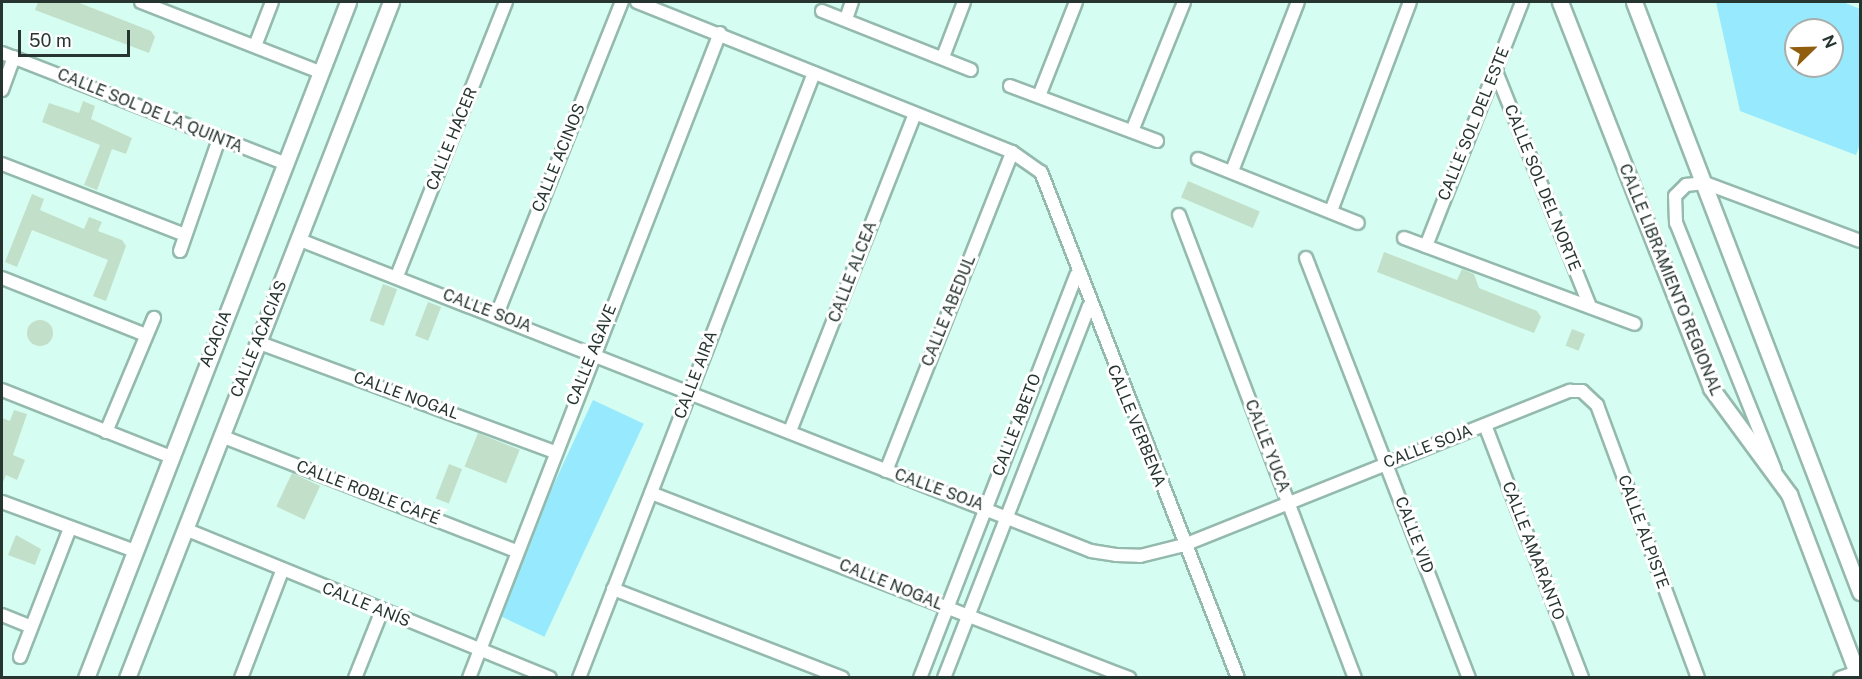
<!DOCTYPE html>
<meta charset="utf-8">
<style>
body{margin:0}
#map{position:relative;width:1862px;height:679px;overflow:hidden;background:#d6fdf1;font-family:"Public Sans",sans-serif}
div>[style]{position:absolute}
.water>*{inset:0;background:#97e9fd;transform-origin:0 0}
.building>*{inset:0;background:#c2e0c9;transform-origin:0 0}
.round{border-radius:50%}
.roads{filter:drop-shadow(2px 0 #94b9ad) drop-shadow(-2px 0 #94b9ad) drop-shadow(0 2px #94b9ad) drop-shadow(0 -2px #94b9ad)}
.minor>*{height:12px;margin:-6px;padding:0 6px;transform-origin:6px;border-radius:6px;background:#fff}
.tertiary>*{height:15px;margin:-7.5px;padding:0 7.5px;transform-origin:7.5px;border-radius:7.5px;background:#fff}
span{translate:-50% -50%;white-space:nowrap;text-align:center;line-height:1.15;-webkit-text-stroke:6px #fff;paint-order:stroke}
.street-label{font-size:16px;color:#263530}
.frame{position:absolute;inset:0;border:3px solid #263530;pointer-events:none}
.north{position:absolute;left:1784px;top:18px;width:60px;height:60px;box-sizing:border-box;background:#fff;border:2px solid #a8aeac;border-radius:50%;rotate:67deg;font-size:16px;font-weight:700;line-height:24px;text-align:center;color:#263530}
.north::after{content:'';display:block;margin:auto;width:21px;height:27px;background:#915e10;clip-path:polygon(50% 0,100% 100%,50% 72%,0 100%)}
.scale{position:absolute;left:18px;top:30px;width:112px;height:27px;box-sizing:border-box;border:3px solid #263530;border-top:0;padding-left:8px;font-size:18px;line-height:21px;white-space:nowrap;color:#263530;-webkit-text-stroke:4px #fff;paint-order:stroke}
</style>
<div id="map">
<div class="water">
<div style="clip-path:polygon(evenodd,1716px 2px,1843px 2px,1860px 9px,1860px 144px,1856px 155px,1740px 111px,1716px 2px,1796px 30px,1832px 30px,1832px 66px,1796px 66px,1796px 30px)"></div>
<div style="left:593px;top:400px;width:56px;height:235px;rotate:25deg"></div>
</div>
<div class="building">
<div style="clip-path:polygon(38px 2px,77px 2px,151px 31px,155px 37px,149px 53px,35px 10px)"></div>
<div style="clip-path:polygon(83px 101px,95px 106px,91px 119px,132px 138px,126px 154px,112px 149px,97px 190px,84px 185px,100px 145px,42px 122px,49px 103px,79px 113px)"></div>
<div style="left:1188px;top:181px;width:78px;height:18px;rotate:23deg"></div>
<div style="clip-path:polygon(32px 194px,44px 199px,40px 210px,84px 229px,89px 217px,102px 222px,98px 231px,122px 240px,126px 246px,106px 301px,93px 296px,108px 260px,32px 230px,17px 267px,5px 262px)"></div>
<div style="clip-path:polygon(1384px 252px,1457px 280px,1462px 269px,1474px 274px,1479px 288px,1537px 311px,1541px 317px,1534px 333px,1377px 272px)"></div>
<div style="left:383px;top:284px;width:15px;height:39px;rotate:20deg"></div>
<div style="left:428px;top:302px;width:14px;height:36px;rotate:21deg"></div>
<div class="round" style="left:27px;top:320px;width:26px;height:26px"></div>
<div style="left:1572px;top:329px;width:14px;height:18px;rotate:21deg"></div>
<div style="clip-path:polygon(14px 410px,27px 414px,13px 455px,25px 460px,17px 480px,6px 475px,3px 482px,2px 418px,10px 421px)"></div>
<div style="left:478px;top:433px;width:45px;height:36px;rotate:22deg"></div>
<div style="left:449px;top:464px;width:14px;height:37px;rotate:21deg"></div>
<div style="left:292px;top:473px;width:31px;height:37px;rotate:25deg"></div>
<div style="clip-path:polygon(16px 535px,41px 549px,35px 565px,8px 555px)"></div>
</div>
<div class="roads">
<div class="minor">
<div style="left:141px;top:2px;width:194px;rotate:21.4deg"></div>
<div style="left:637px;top:2px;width:404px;rotate:21.8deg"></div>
<div style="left:1012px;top:152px;width:35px;rotate:35deg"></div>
<div style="left:1041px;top:172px;width:543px;rotate:68.73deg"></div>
<div style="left:822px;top:11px;width:160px;rotate:21.6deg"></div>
<div style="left:846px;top:19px;width:18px;rotate:-71deg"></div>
<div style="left:255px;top:46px;width:47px;rotate:-68.9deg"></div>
<div style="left:2px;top:53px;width:305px;rotate:21.3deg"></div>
<div style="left:943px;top:57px;width:59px;rotate:-69.1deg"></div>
<div style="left:1495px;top:69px;width:256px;rotate:68.2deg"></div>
<div style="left:1010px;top:86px;width:157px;rotate:20.5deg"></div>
<div style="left:2px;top:90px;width:35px;rotate:-70deg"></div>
<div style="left:1039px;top:96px;width:101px;rotate:-68.5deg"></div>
<div style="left:1132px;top:131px;width:139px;rotate:-68deg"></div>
<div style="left:1198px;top:159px;width:172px;rotate:21.8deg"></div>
<div style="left:2px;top:164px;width:196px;rotate:21.2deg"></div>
<div style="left:1232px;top:171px;width:181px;rotate:-68.7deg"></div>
<div style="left:1331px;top:211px;width:223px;rotate:-69.3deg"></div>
<div style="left:1179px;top:215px;width:495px;rotate:69.2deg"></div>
<div style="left:1404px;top:238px;width:246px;rotate:20.4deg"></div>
<div style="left:300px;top:240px;width:850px;rotate:21.46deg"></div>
<div style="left:1091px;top:551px;width:25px;rotate:9deg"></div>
<div style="left:1116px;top:555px;width:24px;rotate:2deg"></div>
<div style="left:1140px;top:556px;width:45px;rotate:-14deg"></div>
<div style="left:1184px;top:545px;width:416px;rotate:-21.8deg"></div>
<div style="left:1570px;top:391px;width:12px"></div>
<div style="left:1582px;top:391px;width:21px;rotate:43deg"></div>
<div style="left:1597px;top:405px;width:291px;rotate:69.7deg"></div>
<div style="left:1426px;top:246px;width:262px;rotate:-68.5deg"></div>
<div style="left:180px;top:251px;width:119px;rotate:-70.8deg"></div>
<div style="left:1306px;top:258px;width:451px;rotate:68.8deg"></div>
<div style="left:397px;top:276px;width:295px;rotate:-68.3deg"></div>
<div style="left:2px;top:278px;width:155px;rotate:21.6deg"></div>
<div style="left:497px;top:314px;width:336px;rotate:-68.2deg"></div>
<div style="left:257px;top:342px;width:317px;rotate:20.3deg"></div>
<div style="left:2px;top:390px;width:180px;rotate:21.6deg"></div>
<div style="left:1485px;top:425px;width:271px;rotate:69deg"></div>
<div style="left:790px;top:431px;width:341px;rotate:-68.5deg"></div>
<div style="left:106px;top:432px;width:124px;rotate:-67.2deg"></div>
<div style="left:221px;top:436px;width:317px;rotate:21.3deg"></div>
<div style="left:1775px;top:470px;width:266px;rotate:-111.8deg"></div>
<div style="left:1676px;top:223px;width:27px;rotate:-92deg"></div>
<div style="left:1675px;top:196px;width:16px;rotate:-45deg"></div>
<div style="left:1686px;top:185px;width:19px;rotate:-6deg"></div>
<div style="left:1705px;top:183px;width:165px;rotate:20.5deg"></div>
<div style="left:886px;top:471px;width:343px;rotate:-68.4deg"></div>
<div style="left:651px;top:493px;width:513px;rotate:21.16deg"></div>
<div style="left:2px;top:502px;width:142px;rotate:20.2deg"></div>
<div style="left:185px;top:529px;width:394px;rotate:22.2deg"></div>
<div style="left:613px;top:589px;width:246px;rotate:21.2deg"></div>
<div style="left:2px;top:615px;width:31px;rotate:22deg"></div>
<div style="left:20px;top:657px;width:138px;rotate:-68.8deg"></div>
<div style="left:241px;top:678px;width:115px;rotate:-69deg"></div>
<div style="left:355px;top:678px;width:70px;rotate:-68.2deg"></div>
<div style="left:469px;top:678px;width:692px;rotate:-68.74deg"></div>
<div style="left:579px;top:678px;width:649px;rotate:-68.77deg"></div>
<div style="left:920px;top:678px;width:432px;rotate:-68.8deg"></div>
<div style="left:944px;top:678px;width:399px;rotate:-68.7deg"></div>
<div style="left:1840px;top:678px;width:18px;rotate:-19deg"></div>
</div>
<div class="tertiary">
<div style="left:1560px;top:2px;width:414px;rotate:68.6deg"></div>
<div style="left:1711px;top:388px;width:132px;rotate:53.7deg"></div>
<div style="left:1789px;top:494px;width:197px;rotate:69.2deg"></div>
<div style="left:1634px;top:2px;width:632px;rotate:69.04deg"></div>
<div style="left:86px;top:678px;width:725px;rotate:-68.81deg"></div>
<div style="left:127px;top:678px;width:726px;rotate:-68.67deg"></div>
</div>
</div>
<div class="street-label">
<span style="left:150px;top:111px;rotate:22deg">CALLE SOL DE LA QUINTA</span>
<span style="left:1474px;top:124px;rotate:-68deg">CALLE SOL DEL ESTE</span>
<span style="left:452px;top:139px;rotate:-68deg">CALLE HACER</span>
<span style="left:559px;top:158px;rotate:-68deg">CALLE ACINOS</span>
<span style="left:1542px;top:188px;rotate:68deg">CALLE SOL DEL NORTE</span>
<span style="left:853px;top:272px;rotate:-69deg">CALLE ALCEA</span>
<span style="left:1670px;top:280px;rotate:68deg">CALLE LIBRAMIENTO REGIONAL</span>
<span style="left:487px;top:311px;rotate:21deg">CALLE SOJA</span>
<span style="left:949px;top:311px;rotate:-68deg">CALLE ABEDUL</span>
<span style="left:216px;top:339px;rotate:-68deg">ACACIA</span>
<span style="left:259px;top:339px;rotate:-68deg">CALLE ACACIAS</span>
<span style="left:592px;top:355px;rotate:-68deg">CALLE AGAVE</span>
<span style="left:696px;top:375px;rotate:-69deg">CALLE AIRA</span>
<span style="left:406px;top:396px;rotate:20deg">CALLE NOGAL</span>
<span style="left:1017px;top:425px;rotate:-69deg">CALLE ABETO</span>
<span style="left:1136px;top:426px;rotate:68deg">CALLE VERBENA</span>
<span style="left:1267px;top:446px;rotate:69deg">CALLE YUCA</span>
<span style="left:1428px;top:447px;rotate:-21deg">CALLE SOJA</span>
<span style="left:939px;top:490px;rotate:20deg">CALLE SOJA</span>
<span style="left:368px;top:493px;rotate:21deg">CALLE ROBLE CAFÉ</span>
<span style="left:1643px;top:532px;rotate:70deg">CALLE ALPISTE</span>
<span style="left:1414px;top:535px;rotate:69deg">CALLE VID</span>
<span style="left:1533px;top:551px;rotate:69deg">CALLE AMARANTO</span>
<span style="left:891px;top:585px;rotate:22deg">CALLE NOGAL</span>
<span style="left:366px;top:605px;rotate:22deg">CALLE ANÍS</span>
</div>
<div class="frame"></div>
<div class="north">N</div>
<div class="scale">50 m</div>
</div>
